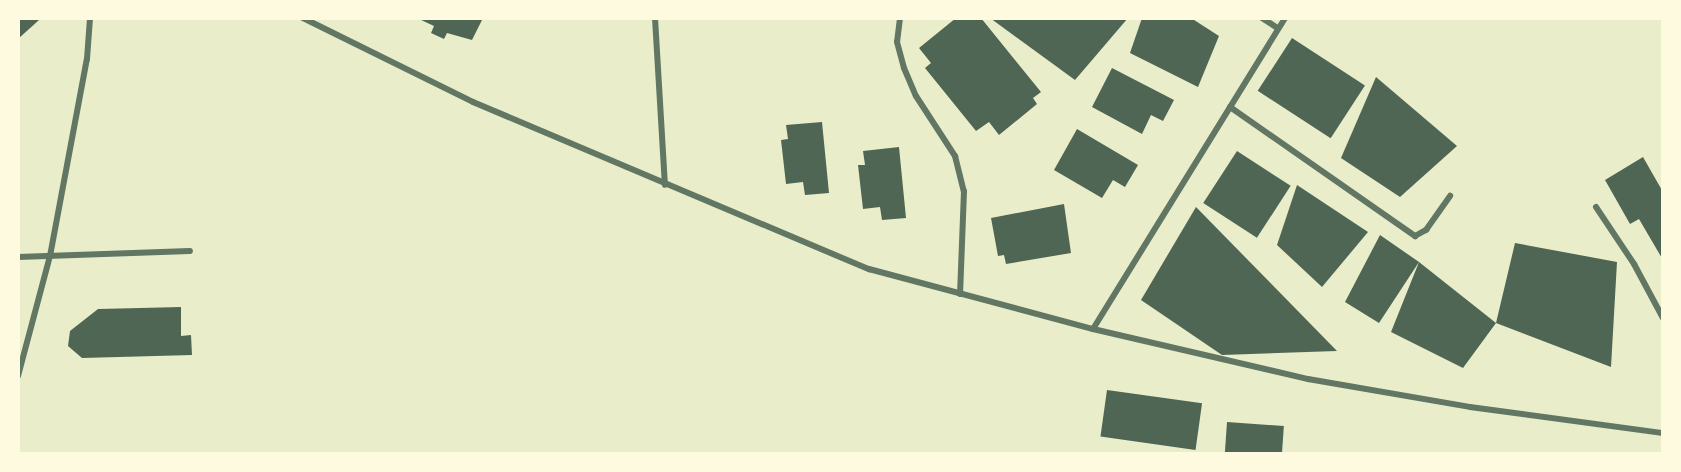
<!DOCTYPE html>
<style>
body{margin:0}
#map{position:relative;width:1681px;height:472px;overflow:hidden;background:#e9edc9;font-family:Jost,sans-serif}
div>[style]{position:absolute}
.building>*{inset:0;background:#4f6655;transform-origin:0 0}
.minor>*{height:6px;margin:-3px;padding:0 3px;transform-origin:3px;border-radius:3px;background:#617663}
span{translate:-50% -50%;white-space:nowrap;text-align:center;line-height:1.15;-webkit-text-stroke:6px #fefae0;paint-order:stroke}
.frame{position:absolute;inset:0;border:20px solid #fefae0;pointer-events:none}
</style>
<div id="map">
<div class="building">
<div style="clip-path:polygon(18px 18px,37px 18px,39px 20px,18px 39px)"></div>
<div style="clip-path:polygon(417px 18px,479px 18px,482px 20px,472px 40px,447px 33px,444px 39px,431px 33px,434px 26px)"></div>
<div style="clip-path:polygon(956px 18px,981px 18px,1041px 92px,1033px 98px,1037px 104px,999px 135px,989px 122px,976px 131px,925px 68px,931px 63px,919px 48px)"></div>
<div style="clip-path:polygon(990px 18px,1128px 18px,1075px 80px)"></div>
<div style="clip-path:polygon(1142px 18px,1191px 18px,1219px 36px,1198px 87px,1130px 53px)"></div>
<div style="left:1292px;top:38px;width:87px;height:63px;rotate:33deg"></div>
<div style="clip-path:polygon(1112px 68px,1174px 100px,1163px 121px,1151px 115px,1142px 134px,1092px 107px)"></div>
<div style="clip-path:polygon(1376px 77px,1457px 146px,1400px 197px,1341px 158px)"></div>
<div style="clip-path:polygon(822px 122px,829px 193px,805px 195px,803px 182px,786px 184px,781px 140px,788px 139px,786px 125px)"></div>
<div style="clip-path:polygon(1077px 129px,1138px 165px,1125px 187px,1113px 180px,1102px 198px,1054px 170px)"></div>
<div style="clip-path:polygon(899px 147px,906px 218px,882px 220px,880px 207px,863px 209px,858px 165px,865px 165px,863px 151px)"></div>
<div style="left:1237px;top:151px;width:64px;height:62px;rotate:33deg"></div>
<div style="clip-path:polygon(1643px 157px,1663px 192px,1663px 260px,1639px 219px,1630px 224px,1605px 180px)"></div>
<div style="clip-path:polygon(1297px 185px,1368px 232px,1322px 287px,1277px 245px)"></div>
<div style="clip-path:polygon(1064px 204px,1071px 253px,1006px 264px,1004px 255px,998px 256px,991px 218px)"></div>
<div style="clip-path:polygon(1196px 207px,1337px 351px,1222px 355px,1141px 300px)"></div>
<div style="clip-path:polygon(1380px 235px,1419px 262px,1496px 323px,1515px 243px,1617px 262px,1611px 367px,1496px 323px,1463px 368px,1391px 332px,1419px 262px,1379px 323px,1345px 302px)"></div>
<div style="clip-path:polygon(181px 307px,181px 336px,191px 335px,192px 355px,82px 358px,68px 346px,70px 331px,98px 309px)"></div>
<div style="left:1107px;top:390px;width:96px;height:47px;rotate:8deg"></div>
<div style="left:1227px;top:422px;width:57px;height:32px;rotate:4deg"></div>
</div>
<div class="minor">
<div style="left:303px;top:18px;width:190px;rotate:26.3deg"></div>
<div style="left:473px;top:102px;width:430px;rotate:22.9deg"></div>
<div style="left:869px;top:269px;width:232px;rotate:15deg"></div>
<div style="left:1093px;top:329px;width:221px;rotate:13.1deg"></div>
<div style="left:1308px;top:379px;width:164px;rotate:9.8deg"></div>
<div style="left:1470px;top:407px;width:195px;rotate:7.7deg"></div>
<div style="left:655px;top:18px;width:167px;rotate:86.6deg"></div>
<div style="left:900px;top:18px;width:24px;rotate:97deg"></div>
<div style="left:897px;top:42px;width:27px;rotate:75deg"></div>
<div style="left:904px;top:68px;width:30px;rotate:67deg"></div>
<div style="left:916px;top:96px;width:72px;rotate:57deg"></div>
<div style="left:955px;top:156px;width:36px;rotate:76deg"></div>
<div style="left:964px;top:191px;width:103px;rotate:92.2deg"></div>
<div style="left:1262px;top:18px;width:17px;rotate:33deg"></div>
<div style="left:1230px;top:107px;width:226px;rotate:34.9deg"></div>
<div style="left:1415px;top:236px;width:13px;rotate:-29deg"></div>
<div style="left:1426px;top:230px;width:42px;rotate:-54.8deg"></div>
<div style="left:1596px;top:207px;width:69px;rotate:56.3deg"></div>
<div style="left:1634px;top:264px;width:61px;rotate:61.8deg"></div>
<div style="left:18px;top:257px;width:172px;rotate:-2deg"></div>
<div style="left:1093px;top:329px;width:365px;rotate:-58.3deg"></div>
<div style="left:18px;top:376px;width:124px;rotate:-75.1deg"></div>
<div style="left:50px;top:256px;width:200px;rotate:-79.4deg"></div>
<div style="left:87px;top:59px;width:41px;rotate:-85.8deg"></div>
</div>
<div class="frame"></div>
</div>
